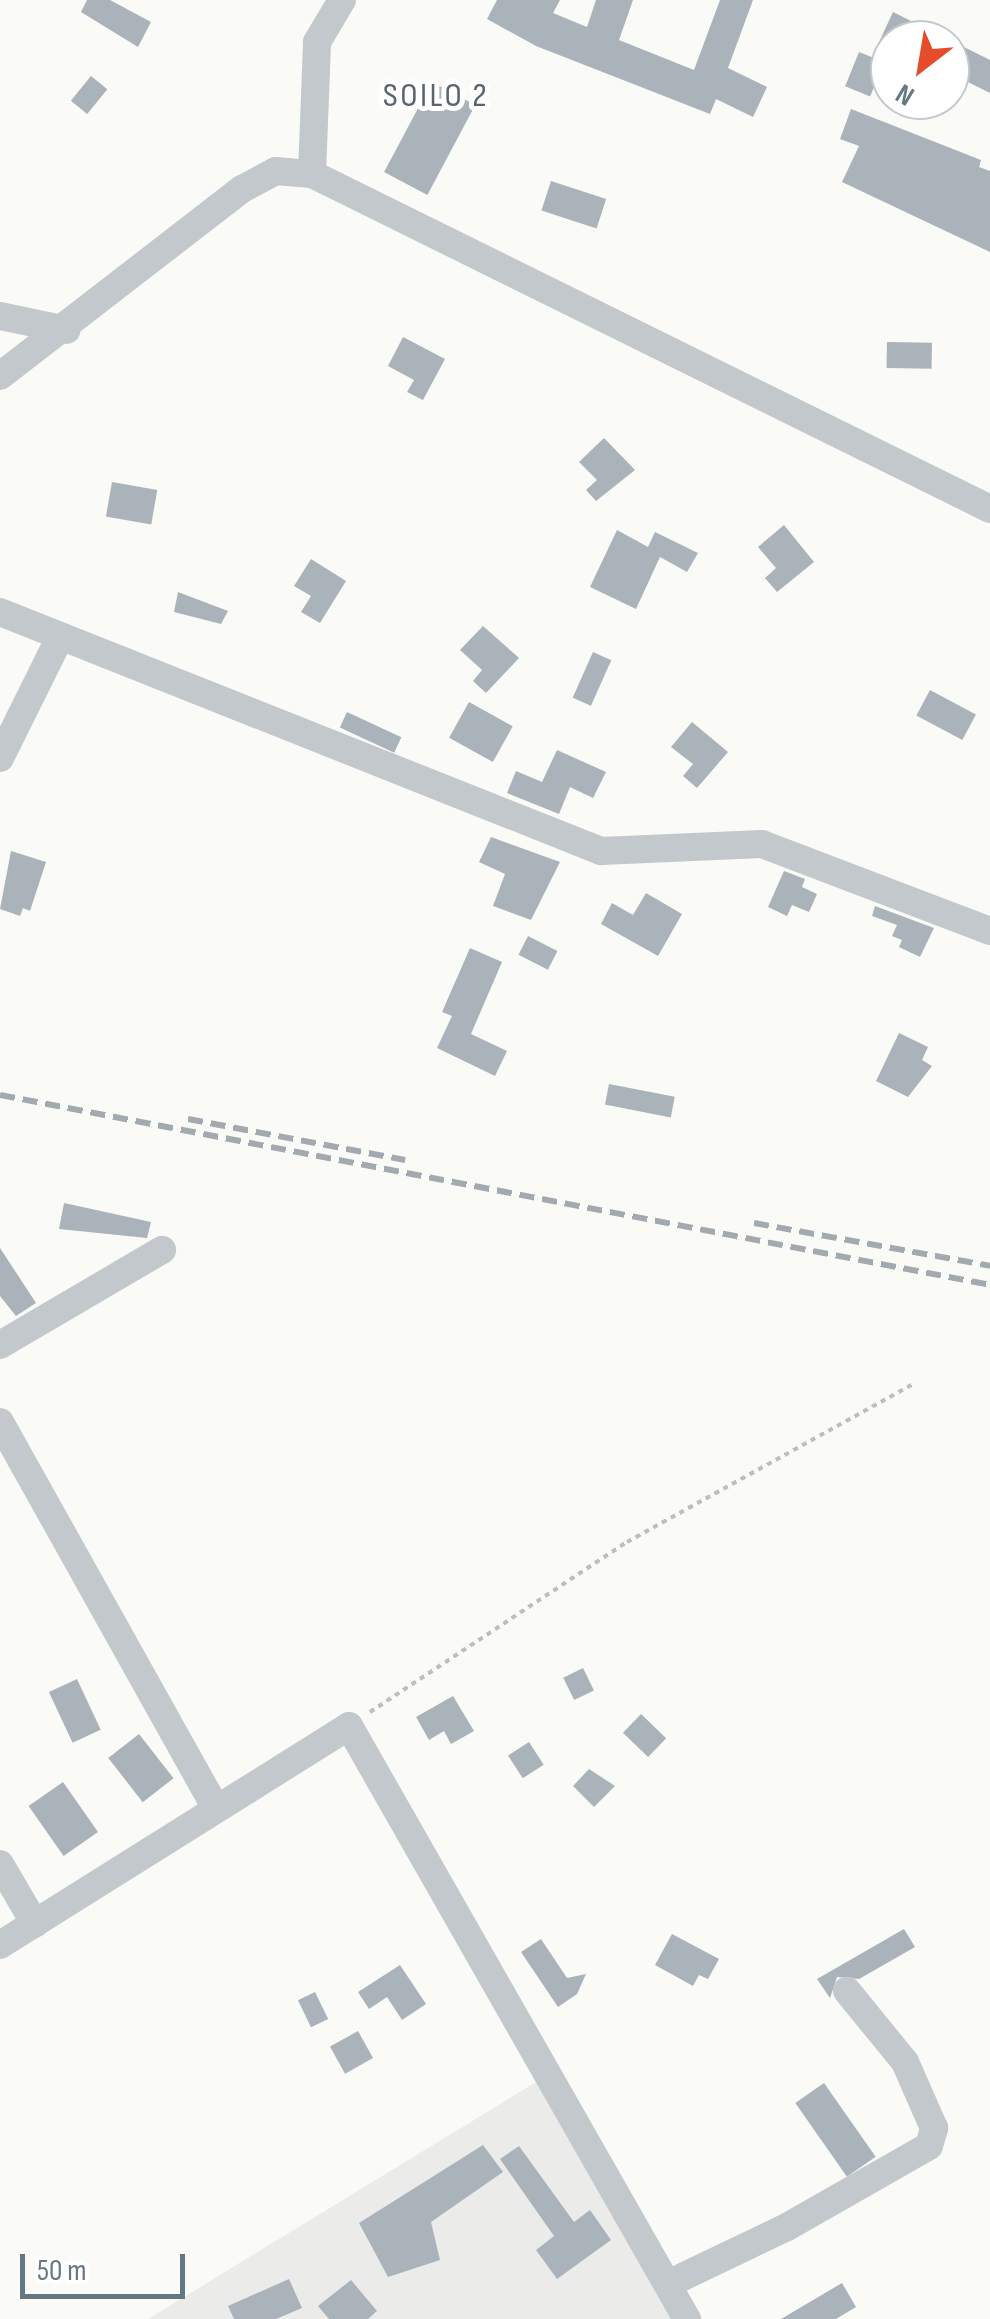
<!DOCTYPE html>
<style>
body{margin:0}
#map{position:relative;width:990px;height:2319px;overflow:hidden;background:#fafaf7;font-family:"Sofia Sans Condensed",sans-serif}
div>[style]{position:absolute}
.built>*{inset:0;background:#ebebea}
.building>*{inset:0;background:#aab3b9;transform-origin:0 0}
.path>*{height:4px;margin-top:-2px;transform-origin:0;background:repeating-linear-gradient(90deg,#bbbfc2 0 5px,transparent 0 10px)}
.minor>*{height:28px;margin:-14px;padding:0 14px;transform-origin:14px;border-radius:14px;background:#c3c8cc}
.rail>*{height:6px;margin-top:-3px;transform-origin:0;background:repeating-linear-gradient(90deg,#a2aab0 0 15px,transparent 0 23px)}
span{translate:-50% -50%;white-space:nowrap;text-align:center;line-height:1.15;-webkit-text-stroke:10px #fff;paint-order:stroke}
.quarter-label{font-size:35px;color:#56656e;letter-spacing:2.5px}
.north{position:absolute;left:870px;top:20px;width:100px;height:100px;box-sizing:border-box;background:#fff;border:2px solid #c1c9cd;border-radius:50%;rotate:211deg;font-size:28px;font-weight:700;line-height:40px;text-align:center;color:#647783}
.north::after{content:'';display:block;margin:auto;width:35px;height:45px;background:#e64c2b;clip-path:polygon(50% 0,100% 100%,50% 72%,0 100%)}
.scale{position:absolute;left:20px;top:2254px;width:165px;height:45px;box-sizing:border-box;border:5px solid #647783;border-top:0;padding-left:12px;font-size:30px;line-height:35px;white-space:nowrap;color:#647783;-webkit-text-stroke:8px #fff;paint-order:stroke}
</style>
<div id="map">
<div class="built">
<div style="clip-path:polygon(541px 2079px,679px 2319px,148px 2319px)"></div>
</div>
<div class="building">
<div style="clip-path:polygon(87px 0,110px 0,151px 22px,138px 47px,81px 12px)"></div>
<div style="clip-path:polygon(497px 0,560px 0,553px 13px,587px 27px,596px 0,633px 0,619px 40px,694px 70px,720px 0,753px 0,728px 68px,767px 87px,753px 117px,716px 99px,710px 114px,536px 46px,487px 19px)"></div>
<div style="clip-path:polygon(893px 12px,949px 40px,880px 40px)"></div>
<div style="clip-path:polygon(950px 40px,990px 60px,990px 93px,950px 73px)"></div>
<div style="left:859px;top:52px;width:27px;height:37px;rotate:22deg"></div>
<div style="left:91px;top:76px;width:21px;height:32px;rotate:39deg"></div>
<div style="left:432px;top:82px;width:49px;height:102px;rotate:28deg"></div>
<div style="clip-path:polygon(851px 109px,981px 160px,979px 167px,990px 171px,990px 252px,842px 182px,859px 146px,840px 139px)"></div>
<div style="left:551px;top:181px;width:58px;height:31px;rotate:18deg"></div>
<div style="clip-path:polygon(403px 337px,445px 359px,423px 400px,407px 392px,414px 380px,388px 366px)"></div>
<div style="left:887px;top:342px;width:45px;height:26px;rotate:1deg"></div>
<div style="clip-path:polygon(604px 438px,635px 470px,596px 501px,586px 490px,597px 480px,579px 462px)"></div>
<div style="left:112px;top:482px;width:46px;height:35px;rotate:10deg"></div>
<div style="clip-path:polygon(784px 525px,814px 562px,777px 592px,765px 578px,776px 568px,758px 547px)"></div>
<div style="clip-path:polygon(617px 530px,648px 547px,655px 532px,698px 553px,687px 572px,660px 557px,636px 609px,590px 587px)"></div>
<div style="clip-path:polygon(311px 559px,346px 581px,320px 623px,301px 612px,311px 596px,294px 586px)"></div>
<div style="clip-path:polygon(178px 592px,228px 611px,221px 624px,174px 612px)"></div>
<div style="clip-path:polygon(483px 626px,519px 658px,486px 693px,473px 681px,482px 670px,460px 650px)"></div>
<div style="left:593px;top:652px;width:20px;height:50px;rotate:24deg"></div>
<div style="left:930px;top:690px;width:52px;height:29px;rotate:28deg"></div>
<div style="left:469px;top:702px;width:50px;height:41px;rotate:29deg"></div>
<div style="left:347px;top:712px;width:60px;height:17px;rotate:25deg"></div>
<div style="clip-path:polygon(692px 722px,728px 752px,697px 788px,683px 776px,693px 764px,671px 747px)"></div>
<div style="clip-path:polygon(557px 750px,606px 772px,593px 798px,570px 787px,559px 814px,507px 793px,516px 771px,542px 782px)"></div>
<div style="clip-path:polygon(491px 837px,560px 862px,531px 920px,493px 906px,505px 874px,479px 862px)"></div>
<div style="clip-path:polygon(11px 851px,46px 862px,30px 911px,23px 908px,20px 916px,0 909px)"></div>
<div style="clip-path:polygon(784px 871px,805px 879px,802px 887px,817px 894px,809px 912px,792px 905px,787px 916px,768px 907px)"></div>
<div style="clip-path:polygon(646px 893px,682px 914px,658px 956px,601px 924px,612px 903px,633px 915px)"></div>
<div style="clip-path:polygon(875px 906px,934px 928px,920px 957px,899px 947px,902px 940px,892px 936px,897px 925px,872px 916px)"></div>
<div style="left:528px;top:936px;width:33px;height:21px;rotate:27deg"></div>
<div style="clip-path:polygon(470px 948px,502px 962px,471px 1034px,507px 1051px,495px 1076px,437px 1048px,452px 1016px,442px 1012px)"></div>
<div style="clip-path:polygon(899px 1033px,928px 1047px,922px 1060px,932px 1066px,908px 1097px,876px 1081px)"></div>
<div style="left:609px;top:1084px;width:67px;height:21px;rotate:11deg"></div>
<div style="clip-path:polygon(64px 1203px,151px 1222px,147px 1238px,59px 1229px)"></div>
<div style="clip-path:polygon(0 1248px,36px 1303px,16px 1316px,0 1296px)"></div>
<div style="left:583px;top:1668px;width:25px;height:22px;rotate:64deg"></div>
<div style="left:77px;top:1679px;width:56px;height:31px;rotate:65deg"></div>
<div style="clip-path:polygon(453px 1696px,474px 1731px,451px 1744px,444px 1731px,429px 1740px,416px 1717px)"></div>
<div style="left:641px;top:1714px;width:35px;height:26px;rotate:44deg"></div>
<div style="left:139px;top:1734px;width:56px;height:39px;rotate:52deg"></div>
<div style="left:529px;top:1742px;width:27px;height:25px;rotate:57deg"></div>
<div style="clip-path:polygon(589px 1769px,615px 1786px,594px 1807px,573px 1786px)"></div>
<div style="left:63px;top:1782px;width:61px;height:42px;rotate:55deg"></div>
<div style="clip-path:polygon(904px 1929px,915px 1947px,859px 1979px,837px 1977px,830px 1998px,817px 1979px)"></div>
<div style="clip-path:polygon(672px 1934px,719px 1959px,708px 1979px,699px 1975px,693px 1986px,655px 1965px)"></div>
<div style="clip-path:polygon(541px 1939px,567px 1978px,586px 1974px,577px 1994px,558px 2007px,521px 1952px)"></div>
<div style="clip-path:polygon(400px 1965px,426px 2004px,402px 2020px,387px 1997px,369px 2009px,358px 1992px)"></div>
<div style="left:315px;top:1992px;width:30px;height:19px;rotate:64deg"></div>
<div style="left:358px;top:2031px;width:31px;height:32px;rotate:61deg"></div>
<div style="left:824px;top:2083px;width:90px;height:35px;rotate:55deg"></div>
<div style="clip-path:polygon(483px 2145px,503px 2172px,431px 2222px,440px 2260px,388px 2277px,359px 2223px)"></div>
<div style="clip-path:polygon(519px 2146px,574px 2222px,590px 2210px,611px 2240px,557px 2279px,536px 2250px,554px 2236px,500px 2159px)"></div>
<div style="clip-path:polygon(289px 2279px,302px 2308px,276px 2319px,234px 2319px,228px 2306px)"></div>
<div style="clip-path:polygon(351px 2280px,377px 2311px,368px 2319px,329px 2319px,318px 2306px)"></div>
<div style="clip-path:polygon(842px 2283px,856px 2307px,836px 2319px,781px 2319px)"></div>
</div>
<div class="path">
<div style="left:370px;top:1712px;width:308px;rotate:-33.5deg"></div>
<div style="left:627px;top:1542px;width:329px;rotate:-28.9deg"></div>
</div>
<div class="minor">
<div style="left:312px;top:174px;width:132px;rotate:-87.8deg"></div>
<div style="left:317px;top:42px;width:49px;rotate:-59.2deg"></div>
<div style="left:0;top:316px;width:68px;rotate:11.8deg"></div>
<div style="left:0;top:376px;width:306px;rotate:-37.7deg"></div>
<div style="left:242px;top:189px;width:38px;rotate:-28deg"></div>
<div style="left:276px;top:171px;width:36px;rotate:5deg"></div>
<div style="left:312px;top:174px;width:756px;rotate:26.29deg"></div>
<div style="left:0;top:612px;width:647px;rotate:21.69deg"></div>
<div style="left:601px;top:851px;width:161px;rotate:-2.5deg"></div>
<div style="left:762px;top:844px;width:244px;rotate:20.9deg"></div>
<div style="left:0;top:758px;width:135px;rotate:-63.6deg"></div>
<div style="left:0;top:1345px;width:188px;rotate:-30.4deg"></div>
<div style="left:0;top:1422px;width:442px;rotate:60.8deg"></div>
<div style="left:0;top:1864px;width:69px;rotate:59.7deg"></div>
<div style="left:0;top:1945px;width:412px;rotate:-32.1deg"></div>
<div style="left:349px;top:1726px;width:683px;rotate:60.32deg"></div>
<div style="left:668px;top:2284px;width:132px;rotate:-25.6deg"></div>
<div style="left:787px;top:2227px;width:163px;rotate:-29.7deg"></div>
<div style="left:929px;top:2146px;width:19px;rotate:-74deg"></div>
<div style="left:934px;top:2128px;width:72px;rotate:-113.7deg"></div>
<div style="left:905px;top:2062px;width:92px;rotate:-129.2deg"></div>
</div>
<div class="rail">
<div style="left:0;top:1095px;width:1008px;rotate:10.86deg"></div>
<div style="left:188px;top:1119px;width:221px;rotate:10.7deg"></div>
<div style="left:754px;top:1223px;width:240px;rotate:10.3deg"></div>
</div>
<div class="quarter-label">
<span style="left:436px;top:96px">SOILO 2</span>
</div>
<div class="north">N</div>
<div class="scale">50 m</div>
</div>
